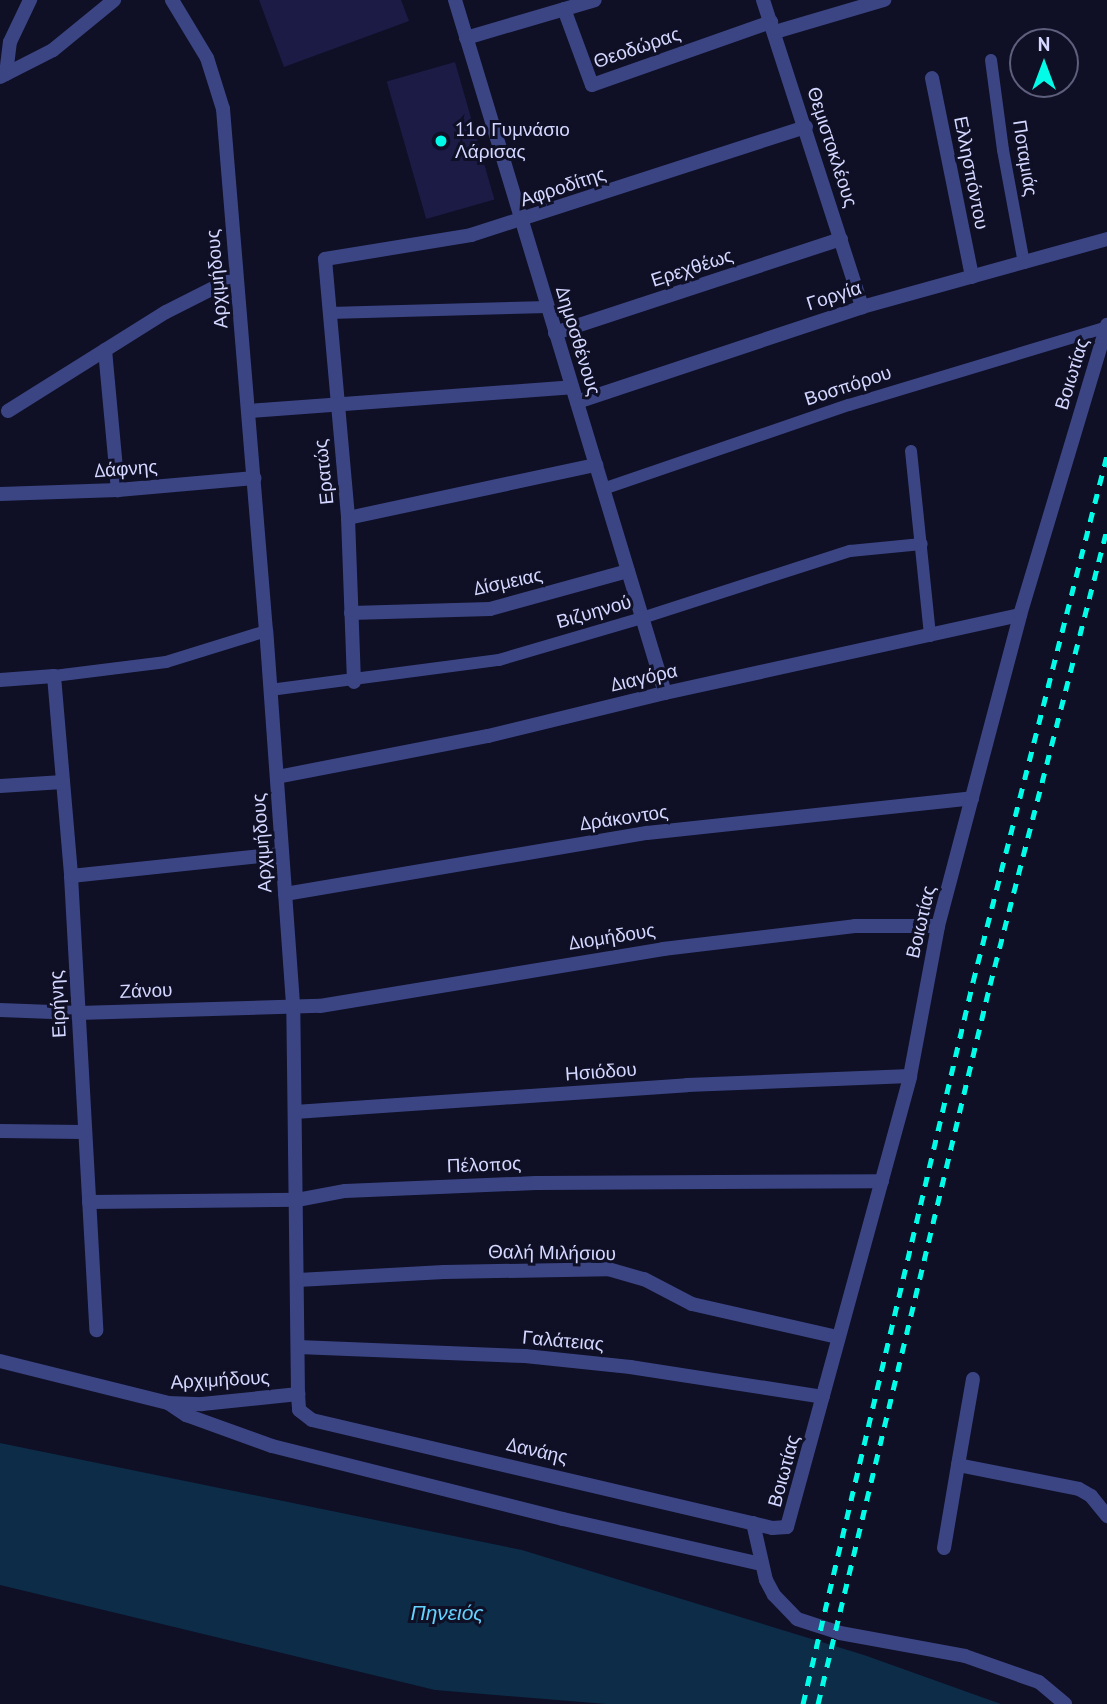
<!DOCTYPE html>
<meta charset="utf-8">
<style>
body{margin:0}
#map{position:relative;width:1107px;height:1704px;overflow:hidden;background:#0f0f25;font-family:"PT Sans",sans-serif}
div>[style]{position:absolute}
.water>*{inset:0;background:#0c2c47}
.building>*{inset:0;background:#1c1b46;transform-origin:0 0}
.service>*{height:12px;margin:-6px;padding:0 6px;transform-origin:6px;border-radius:6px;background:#3b4584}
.pedestrian>*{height:14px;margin:-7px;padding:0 7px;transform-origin:7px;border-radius:7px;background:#3b4584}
.minor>*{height:14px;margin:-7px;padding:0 7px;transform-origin:7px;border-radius:7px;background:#3b4584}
.rail>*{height:5px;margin-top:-2.5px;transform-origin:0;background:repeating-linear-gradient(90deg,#03fce8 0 10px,transparent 0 19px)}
.dots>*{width:19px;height:19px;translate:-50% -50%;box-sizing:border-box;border:4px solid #0f0f25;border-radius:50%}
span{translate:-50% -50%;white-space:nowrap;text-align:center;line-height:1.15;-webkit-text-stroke:6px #0f0f25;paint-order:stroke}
.street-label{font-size:19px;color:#d4d7ff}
.poi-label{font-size:19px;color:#d4d7ff}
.left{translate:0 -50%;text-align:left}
.water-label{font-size:21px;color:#63d2fd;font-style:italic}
.north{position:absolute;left:1009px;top:28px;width:70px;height:70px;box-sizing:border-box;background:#0f0f25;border:2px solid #5e5f7c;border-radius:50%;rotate:0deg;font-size:19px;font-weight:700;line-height:28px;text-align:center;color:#d4d7ff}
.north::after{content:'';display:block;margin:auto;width:24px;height:32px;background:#03fce8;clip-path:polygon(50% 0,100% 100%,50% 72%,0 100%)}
</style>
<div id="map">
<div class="water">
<div style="clip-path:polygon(0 1443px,522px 1550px,864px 1655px,1001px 1704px,606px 1704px,435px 1690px,0 1585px)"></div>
</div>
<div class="building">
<div style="clip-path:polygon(259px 0,401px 0,409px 21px,284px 67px)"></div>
<div style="left:455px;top:62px;width:143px;height:71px;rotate:74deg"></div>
</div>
<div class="service">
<div style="left:991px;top:60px;width:91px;rotate:82.4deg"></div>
<div style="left:1003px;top:150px;width:115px;rotate:79.5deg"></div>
<div style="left:329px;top:313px;width:219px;rotate:-1.6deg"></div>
<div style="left:911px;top:451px;width:186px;rotate:84.1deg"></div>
<div style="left:603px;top:489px;width:260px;rotate:-18.9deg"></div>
<div style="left:849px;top:405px;width:270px;rotate:-16.8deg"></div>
<div style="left:54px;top:676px;width:113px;rotate:-7.1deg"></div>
<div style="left:166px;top:662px;width:105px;rotate:-17.2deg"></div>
<div style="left:270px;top:690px;width:231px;rotate:-7.5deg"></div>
<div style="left:499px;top:660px;width:149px;rotate:-16.4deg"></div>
<div style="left:642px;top:618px;width:219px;rotate:-17.9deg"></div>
<div style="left:850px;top:551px;width:72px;rotate:-5.6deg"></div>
</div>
<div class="pedestrian">
<div style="left:564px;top:9px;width:81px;rotate:69.8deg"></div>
<div style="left:592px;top:85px;width:190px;rotate:-19.4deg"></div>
<div style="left:325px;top:259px;width:148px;rotate:-9.3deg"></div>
<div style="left:471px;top:235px;width:352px;rotate:-17.9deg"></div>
<div style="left:555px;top:333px;width:301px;rotate:-18.2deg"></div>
<div style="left:348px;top:518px;width:254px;rotate:-12.1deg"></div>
<div style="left:351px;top:613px;width:139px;rotate:-1.6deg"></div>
<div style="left:490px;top:609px;width:143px;rotate:-15.4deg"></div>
<div style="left:168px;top:1403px;width:22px;rotate:34deg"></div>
<div style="left:186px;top:1415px;width:91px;rotate:19.8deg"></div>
<div style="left:272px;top:1446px;width:300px;rotate:14.1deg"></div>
<div style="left:563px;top:1519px;width:203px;rotate:12.8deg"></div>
</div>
<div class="minor">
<div style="left:455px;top:0;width:724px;rotate:73.14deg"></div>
<div style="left:763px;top:0;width:323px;rotate:72.1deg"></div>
<div style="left:775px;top:32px;width:114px;rotate:-16.4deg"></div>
<div style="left:466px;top:38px;width:134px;rotate:-16.4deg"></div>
<div style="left:6px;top:74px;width:32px;rotate:-83deg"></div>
<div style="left:10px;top:42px;width:47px;rotate:-64.5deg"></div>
<div style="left:0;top:77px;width:59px;rotate:-27deg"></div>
<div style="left:53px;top:50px;width:79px;rotate:-39.3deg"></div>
<div style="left:932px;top:78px;width:203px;rotate:78.6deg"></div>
<div style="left:325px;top:259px;width:260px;rotate:84.9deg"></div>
<div style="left:348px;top:518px;width:164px;rotate:87.9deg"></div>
<div style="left:105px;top:350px;width:141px;rotate:84.7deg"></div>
<div style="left:577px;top:402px;width:300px;rotate:-18.4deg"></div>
<div style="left:862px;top:307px;width:254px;rotate:-15.5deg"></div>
<div style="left:8px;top:411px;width:186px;rotate:-32.1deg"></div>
<div style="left:166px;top:312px;width:77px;rotate:-26.9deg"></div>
<div style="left:249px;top:411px;width:324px;rotate:-4.2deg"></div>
<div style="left:0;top:494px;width:118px;rotate:-1.9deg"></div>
<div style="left:118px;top:490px;width:137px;rotate:-5deg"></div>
<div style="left:0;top:680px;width:54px;rotate:-4.2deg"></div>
<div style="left:54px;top:676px;width:201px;rotate:85.1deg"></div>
<div style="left:71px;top:876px;width:455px;rotate:86.8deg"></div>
<div style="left:277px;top:777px;width:215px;rotate:-11deg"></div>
<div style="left:488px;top:736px;width:182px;rotate:-13.7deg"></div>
<div style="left:665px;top:693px;width:363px;rotate:-12.4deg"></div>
<div style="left:0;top:786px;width:63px;rotate:-3.6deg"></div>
<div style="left:71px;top:876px;width:212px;rotate:-6deg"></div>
<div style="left:285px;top:894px;width:367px;rotate:-9.6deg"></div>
<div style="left:647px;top:833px;width:327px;rotate:-6.1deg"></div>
<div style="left:0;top:1010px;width:78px;rotate:2.2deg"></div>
<div style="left:78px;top:1013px;width:242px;rotate:-1.7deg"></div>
<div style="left:320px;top:1006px;width:348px;rotate:-9.4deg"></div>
<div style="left:663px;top:949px;width:193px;rotate:-6.8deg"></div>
<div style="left:855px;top:926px;width:83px"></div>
<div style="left:295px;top:1112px;width:393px;rotate:-3.9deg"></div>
<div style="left:687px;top:1085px;width:223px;rotate:-2.3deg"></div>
<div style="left:0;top:1131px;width:83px;rotate:0.7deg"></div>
<div style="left:89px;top:1202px;width:208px;rotate:-0.6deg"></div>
<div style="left:297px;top:1200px;width:49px;rotate:-10.6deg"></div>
<div style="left:345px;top:1191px;width:191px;rotate:-2.4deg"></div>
<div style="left:536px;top:1183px;width:346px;rotate:-0.3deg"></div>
<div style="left:298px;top:1280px;width:146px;rotate:-3.1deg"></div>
<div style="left:444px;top:1272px;width:164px;rotate:-1deg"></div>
<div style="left:608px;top:1269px;width:37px;rotate:16deg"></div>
<div style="left:644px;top:1279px;width:54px;rotate:27.5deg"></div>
<div style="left:692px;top:1304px;width:149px;rotate:12.8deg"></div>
<div style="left:298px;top:1347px;width:227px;rotate:2.3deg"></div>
<div style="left:525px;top:1356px;width:106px;rotate:6deg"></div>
<div style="left:630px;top:1367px;width:195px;rotate:8.8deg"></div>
<div style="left:0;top:1361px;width:173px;rotate:14deg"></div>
<div style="left:168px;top:1403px;width:34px;rotate:2deg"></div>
<div style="left:202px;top:1404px;width:97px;rotate:-5.9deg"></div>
<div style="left:298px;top:1394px;width:390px;rotate:-90.7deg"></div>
<div style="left:293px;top:1004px;width:374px;rotate:-94.1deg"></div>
<div style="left:266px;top:631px;width:524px;rotate:-94.71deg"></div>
<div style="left:223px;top:109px;width:53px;rotate:-107.4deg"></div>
<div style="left:207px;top:58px;width:68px;rotate:-121.1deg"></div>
<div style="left:973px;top:1379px;width:87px;rotate:99.9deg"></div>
<div style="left:958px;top:1465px;width:123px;rotate:11.2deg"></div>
<div style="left:1079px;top:1489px;width:14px;rotate:30deg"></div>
<div style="left:1091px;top:1496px;width:26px;rotate:51deg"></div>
<div style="left:298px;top:1394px;width:16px;rotate:86deg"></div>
<div style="left:299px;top:1410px;width:16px;rotate:38deg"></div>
<div style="left:312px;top:1420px;width:473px;rotate:13.2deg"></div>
<div style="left:772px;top:1528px;width:15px;rotate:-4deg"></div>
<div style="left:787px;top:1527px;width:467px;rotate:-74.7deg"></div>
<div style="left:910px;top:1076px;width:153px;rotate:-79.4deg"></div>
<div style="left:938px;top:926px;width:322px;rotate:-75.2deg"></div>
<div style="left:1020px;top:615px;width:303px;rotate:-73.3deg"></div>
<div style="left:753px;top:1523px;width:58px;rotate:77.2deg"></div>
<div style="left:766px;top:1580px;width:17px;rotate:62deg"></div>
<div style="left:774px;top:1595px;width:33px;rotate:46deg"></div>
<div style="left:797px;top:1619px;width:45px;rotate:18deg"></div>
<div style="left:840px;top:1633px;width:127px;rotate:10.4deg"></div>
<div style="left:965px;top:1656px;width:78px;rotate:19.4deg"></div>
<div style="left:1039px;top:1682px;width:34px;rotate:40deg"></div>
<div style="left:944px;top:1548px;width:84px;rotate:-80.4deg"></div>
</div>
<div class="rail">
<div style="left:803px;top:1704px;width:742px;rotate:-76.75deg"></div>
<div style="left:973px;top:982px;width:544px;rotate:-75.73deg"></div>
<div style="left:818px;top:1704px;width:739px;rotate:-76.55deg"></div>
<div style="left:990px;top:985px;width:472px;rotate:-75.6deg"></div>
</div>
<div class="dots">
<div style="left:441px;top:141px;background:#03fce8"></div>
</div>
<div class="street-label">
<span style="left:637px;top:48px;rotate:-19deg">Θεοδώρας</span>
<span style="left:832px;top:147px;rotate:72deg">Θεμιστοκλέους</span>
<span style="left:1025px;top:158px;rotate:81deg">Ποταμιάς</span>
<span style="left:971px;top:173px;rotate:79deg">Ελλησπόντου</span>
<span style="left:563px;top:187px;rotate:-18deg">Αφροδίτης</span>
<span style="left:692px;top:268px;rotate:-18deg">Ερεχθέως</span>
<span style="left:217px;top:279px;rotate:-95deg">Αρχιμήδους</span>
<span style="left:834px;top:296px;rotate:-18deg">Γοργία</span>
<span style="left:578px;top:341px;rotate:73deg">Δημοσθένους</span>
<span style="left:1072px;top:374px;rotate:-73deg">Βοιωτίας</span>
<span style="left:848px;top:386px;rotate:-18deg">Βοσπόρου</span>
<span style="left:126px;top:469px;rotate:-4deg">Δάφνης</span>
<span style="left:324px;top:472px;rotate:-96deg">Ερατώς</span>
<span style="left:508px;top:582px;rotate:-12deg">Δίσμειας</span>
<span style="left:594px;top:612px;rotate:-16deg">Βιζυηνού</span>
<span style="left:644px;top:678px;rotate:-13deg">Διαγόρα</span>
<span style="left:624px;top:818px;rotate:-8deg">Δράκοντος</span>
<span style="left:262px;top:843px;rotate:-94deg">Αρχιμήδους</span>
<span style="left:921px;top:922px;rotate:-77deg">Βοιωτίας</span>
<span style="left:612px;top:937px;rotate:-9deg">Διομήδους</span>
<span style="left:146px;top:991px;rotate:-2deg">Ζάνου</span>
<span style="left:58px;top:1004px;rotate:-93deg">Ειρήνης</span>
<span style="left:601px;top:1072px;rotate:-4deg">Ησιόδου</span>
<span style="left:484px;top:1165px;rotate:-2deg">Πέλοπος</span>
<span style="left:552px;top:1253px;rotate:1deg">Θαλή Μιλήσιου</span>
<span style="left:563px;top:1341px;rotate:5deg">Γαλάτειας</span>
<span style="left:220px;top:1380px;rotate:-3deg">Αρχιμήδους</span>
<span style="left:537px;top:1451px;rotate:13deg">Δανάης</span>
<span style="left:784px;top:1471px;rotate:-75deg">Βοιωτίας</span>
</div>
<div class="poi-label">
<span class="left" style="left:455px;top:141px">11ο Γυμνάσιο<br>Λάρισας</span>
</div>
<div class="water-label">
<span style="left:447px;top:1613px">Πηνειός</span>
</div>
<div class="north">N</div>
</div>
